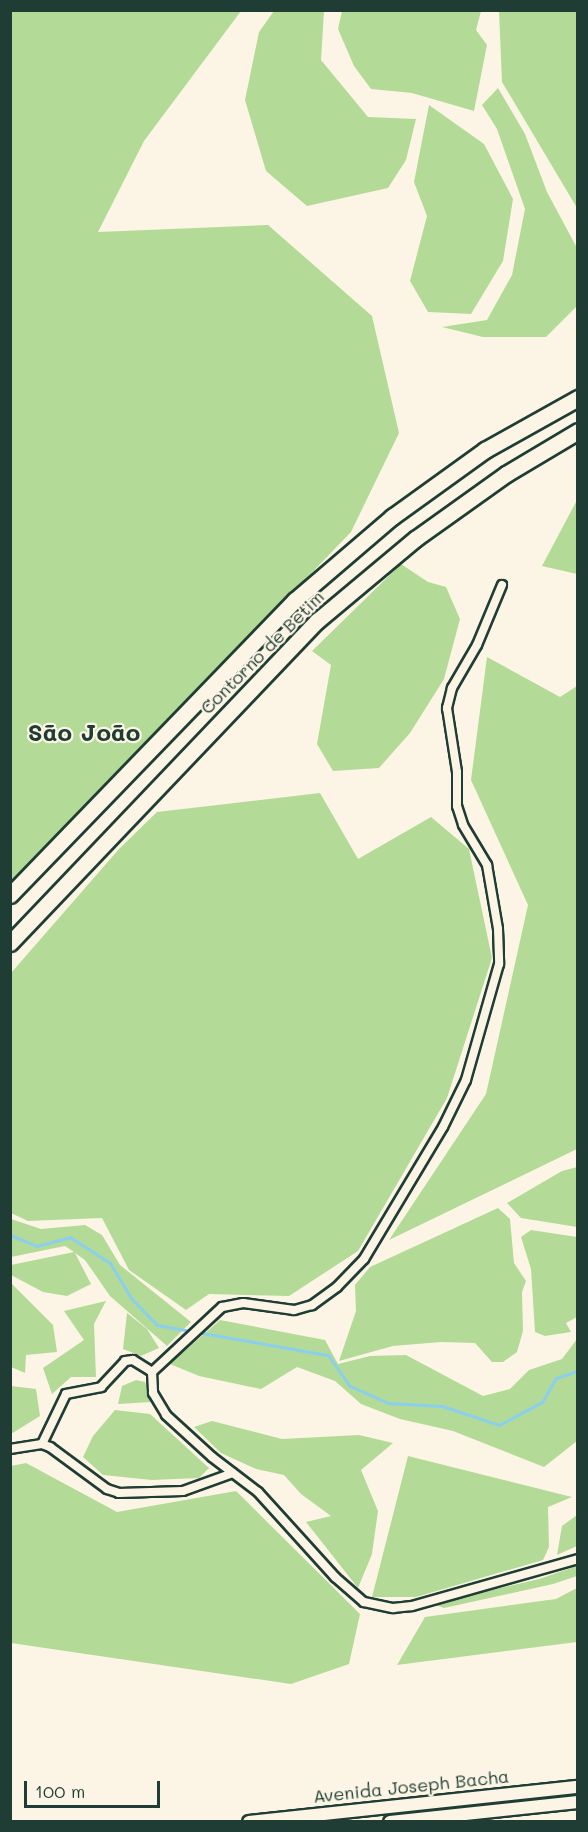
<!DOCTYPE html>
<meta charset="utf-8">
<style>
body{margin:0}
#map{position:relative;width:588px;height:1832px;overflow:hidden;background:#fcf5e5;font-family:Mali,sans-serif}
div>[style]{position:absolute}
.green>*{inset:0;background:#b3db97}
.stream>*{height:3px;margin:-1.5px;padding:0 1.5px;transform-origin:1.5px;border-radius:1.5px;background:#8bcfed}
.roads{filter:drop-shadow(2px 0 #1f3d34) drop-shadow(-2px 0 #1f3d34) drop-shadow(0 2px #1f3d34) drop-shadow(0 -2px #1f3d34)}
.minor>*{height:8px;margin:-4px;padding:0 4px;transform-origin:4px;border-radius:4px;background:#fcf5e5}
.secondary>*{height:12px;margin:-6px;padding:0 6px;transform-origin:6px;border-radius:6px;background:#fcf5e5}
.motorway>*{height:15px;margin:-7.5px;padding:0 7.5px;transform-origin:7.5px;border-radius:7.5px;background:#fcf5e5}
span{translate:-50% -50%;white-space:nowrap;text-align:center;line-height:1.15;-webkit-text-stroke:4.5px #fcf5e5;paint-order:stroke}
.street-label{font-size:18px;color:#1f3d34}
.district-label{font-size:24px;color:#1f3d34;font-weight:700}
.frame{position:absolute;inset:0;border:12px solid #1f3d34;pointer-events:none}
.scale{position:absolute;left:24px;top:1781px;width:136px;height:27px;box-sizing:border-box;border:3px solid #1f3d34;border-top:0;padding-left:8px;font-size:18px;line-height:21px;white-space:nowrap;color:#1f3d34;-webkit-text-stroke:4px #fcf5e5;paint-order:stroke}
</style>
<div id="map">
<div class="green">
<div style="clip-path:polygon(11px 11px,241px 11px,144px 141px,98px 232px,268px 225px,372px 316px,399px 433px,351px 532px,11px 884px)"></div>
<div style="clip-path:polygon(274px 11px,324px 11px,321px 60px,368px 117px,416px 119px,406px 160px,388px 188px,307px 206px,266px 171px,245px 100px,259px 32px)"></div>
<div style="clip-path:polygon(342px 11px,481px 11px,476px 30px,487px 45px,474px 111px,412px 93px,371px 89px,354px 66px,338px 29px)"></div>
<div style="clip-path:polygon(499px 11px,577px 11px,577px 208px,502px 82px)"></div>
<div style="clip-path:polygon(498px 88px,525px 134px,547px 192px,577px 248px,577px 306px,546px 337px,483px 337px,442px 327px,487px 320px,512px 275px,525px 209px,497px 129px,482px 105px)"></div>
<div style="clip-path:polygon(429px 105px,484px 144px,513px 199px,503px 261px,471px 314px,428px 312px,410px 281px,427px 216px,414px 182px)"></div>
<div style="clip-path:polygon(577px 500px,577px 574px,542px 566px)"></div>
<div style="clip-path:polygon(401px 564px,428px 582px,446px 587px,460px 619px,444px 679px,410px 733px,379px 768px,333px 771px,317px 744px,331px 665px,312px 651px)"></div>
<div style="clip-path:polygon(487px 657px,560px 697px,577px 686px,577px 1149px,389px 1240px,486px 1094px,528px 905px,471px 780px)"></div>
<div style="clip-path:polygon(320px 793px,358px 859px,431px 817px,469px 849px,492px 958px,447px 1098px,358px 1251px,289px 1296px,209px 1294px,186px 1310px,129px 1270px,102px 1218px,28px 1221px,11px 1213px,11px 973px,119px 849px,157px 812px)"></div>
<div style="clip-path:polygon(577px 1167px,577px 1227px,521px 1218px,507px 1203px,562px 1171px)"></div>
<div style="clip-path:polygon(498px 1208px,510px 1219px,514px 1263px,526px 1281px,522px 1292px,523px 1331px,517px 1352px,503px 1362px,492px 1362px,475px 1343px,441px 1342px,393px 1346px,339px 1361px,356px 1311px,355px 1285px,370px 1267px)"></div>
<div style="clip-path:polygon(11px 1219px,41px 1229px,85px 1225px,102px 1235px,120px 1265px,191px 1322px,167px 1346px,110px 1296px,85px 1260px,75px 1253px,91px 1284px,67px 1296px,43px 1292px,11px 1275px,11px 1265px,74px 1252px,65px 1246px,11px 1257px)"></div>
<div style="clip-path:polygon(531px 1230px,577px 1237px,577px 1317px,566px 1323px,571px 1332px,545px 1336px,535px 1332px,531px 1269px,521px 1237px)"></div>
<div style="clip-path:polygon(11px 1283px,53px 1325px,57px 1352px,26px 1355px,25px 1373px,11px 1367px)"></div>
<div style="clip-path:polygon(106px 1301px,94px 1324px,96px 1377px,71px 1377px,52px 1394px,43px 1368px,84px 1340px,64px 1311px)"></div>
<div style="clip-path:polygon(127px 1313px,147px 1329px,159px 1348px,141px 1356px,123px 1349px)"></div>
<div style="clip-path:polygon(220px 1320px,325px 1340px,338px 1364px,370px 1356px,406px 1355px,483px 1396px,510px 1389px,529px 1370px,562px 1359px,577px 1339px,577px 1441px,544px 1467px,453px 1431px,400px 1419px,361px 1404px,335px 1381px,297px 1367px,261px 1389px,199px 1376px,170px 1364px)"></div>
<div style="clip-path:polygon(136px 1380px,145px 1382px,151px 1402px,118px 1404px,122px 1386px)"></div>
<div style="clip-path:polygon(11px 1386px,36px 1389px,40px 1416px,11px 1434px)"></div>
<div style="clip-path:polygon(115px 1410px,150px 1414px,209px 1468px,199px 1478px,152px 1480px,103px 1475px,83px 1457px,93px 1436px)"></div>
<div style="clip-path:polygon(212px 1421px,282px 1439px,359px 1435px,393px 1443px,361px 1470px,378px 1511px,372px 1554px,358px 1588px,306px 1522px,331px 1516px,301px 1494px,284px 1475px,256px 1469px,221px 1453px,194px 1427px)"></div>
<div style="clip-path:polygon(408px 1456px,572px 1497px,548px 1507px,549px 1547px,543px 1560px,416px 1597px,372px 1597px)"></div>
<div style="clip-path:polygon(26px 1463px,117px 1512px,236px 1491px,360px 1614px,349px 1664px,291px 1684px,11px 1643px,11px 1466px)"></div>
<div style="clip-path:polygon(577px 1515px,577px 1546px,557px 1555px,562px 1526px)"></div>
<div style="clip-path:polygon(577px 1566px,577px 1576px,553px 1584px,444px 1608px,433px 1604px,539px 1579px)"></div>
<div style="clip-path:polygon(577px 1588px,577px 1642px,397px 1665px,425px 1617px,556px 1599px)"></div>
</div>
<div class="stream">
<div style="left:10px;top:1235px;width:29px;rotate:22deg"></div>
<div style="left:37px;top:1246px;width:34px;rotate:-15deg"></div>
<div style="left:70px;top:1237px;width:48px;rotate:33deg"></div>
<div style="left:110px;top:1263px;width:41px;rotate:59deg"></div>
<div style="left:131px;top:1298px;width:37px;rotate:46deg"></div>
<div style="left:157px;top:1325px;width:174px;rotate:10deg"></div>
<div style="left:328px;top:1355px;width:38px;rotate:55deg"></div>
<div style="left:350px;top:1386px;width:42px;rotate:24.1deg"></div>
<div style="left:388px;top:1403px;width:54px;rotate:3.2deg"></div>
<div style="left:442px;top:1406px;width:60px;rotate:18.4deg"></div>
<div style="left:499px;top:1425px;width:49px;rotate:-28.1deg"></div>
<div style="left:542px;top:1402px;width:28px;rotate:-60deg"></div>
<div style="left:556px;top:1378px;width:23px;rotate:-18deg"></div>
</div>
<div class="roads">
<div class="minor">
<div style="left:502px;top:585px;width:65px;rotate:112.6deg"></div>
<div style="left:477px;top:645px;width:50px;rotate:120.2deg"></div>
<div style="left:452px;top:688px;width:21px;rotate:104deg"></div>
<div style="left:447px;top:708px;width:65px;rotate:81.1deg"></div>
<div style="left:457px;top:772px;width:34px;rotate:90deg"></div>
<div style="left:457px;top:806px;width:20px;rotate:72deg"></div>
<div style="left:463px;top:825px;width:47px;rotate:59deg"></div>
<div style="left:487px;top:865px;width:65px;rotate:80.2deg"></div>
<div style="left:498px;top:929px;width:35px;rotate:88deg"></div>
<div style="left:499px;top:964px;width:121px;rotate:105.9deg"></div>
<div style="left:466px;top:1080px;width:52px;rotate:116.1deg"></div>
<div style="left:443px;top:1127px;width:154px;rotate:120.9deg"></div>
<div style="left:364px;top:1259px;width:39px;rotate:134deg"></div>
<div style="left:337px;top:1287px;width:31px;rotate:144deg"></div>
<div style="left:312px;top:1305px;width:19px;rotate:164deg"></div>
<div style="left:294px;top:1310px;width:51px;rotate:-172.2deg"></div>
<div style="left:243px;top:1303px;width:21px;rotate:169deg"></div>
<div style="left:222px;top:1307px;width:96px;rotate:137.1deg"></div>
<div style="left:152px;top:1372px;width:21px;rotate:87deg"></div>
<div style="left:153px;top:1393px;width:26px;rotate:59deg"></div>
<div style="left:166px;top:1415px;width:62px;rotate:42.4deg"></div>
<div style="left:212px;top:1457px;width:58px;rotate:37.3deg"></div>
<div style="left:258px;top:1492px;width:115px;rotate:47.8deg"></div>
<div style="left:335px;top:1577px;width:38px;rotate:41deg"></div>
<div style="left:364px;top:1602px;width:30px;rotate:12deg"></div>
<div style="left:393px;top:1608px;width:19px;rotate:-6deg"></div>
<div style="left:412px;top:1606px;width:173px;rotate:-15.8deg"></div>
<div style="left:42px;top:1444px;width:55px;rotate:-64.4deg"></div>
<div style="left:66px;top:1394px;width:36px;rotate:-11deg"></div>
<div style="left:101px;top:1387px;width:35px;rotate:-47deg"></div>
<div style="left:125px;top:1361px;width:8px;rotate:-7deg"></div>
<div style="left:133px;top:1360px;width:22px;rotate:32deg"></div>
<div style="left:10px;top:1449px;width:32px;rotate:-9deg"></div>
<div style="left:42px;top:1444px;width:9px;rotate:21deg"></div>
<div style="left:50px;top:1447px;width:71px;rotate:36.4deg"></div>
<div style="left:107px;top:1489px;width:13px;rotate:18deg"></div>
<div style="left:119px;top:1493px;width:64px;rotate:-1.8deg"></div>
<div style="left:183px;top:1491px;width:53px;rotate:-19.8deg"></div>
</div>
<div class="secondary">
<div style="left:249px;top:1822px;width:331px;rotate:-6.1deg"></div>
<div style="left:390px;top:1822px;width:189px;rotate:-6.1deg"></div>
</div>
<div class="motorway">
<div style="left:10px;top:895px;width:410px;rotate:-46deg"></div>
<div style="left:295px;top:600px;width:128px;rotate:-40.6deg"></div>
<div style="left:392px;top:517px;width:115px;rotate:-35.8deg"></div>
<div style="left:485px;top:450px;width:107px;rotate:-29.2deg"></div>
<div style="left:10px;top:943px;width:445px;rotate:-46.4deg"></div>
<div style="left:317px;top:621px;width:128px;rotate:-39.9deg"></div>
<div style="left:415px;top:539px;width:112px;rotate:-35.5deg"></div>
<div style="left:506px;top:474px;width:84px;rotate:-30.8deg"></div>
</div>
</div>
<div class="street-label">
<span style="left:262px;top:652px;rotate:-45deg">Contorno de Betim</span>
<span style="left:411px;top:1786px;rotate:-6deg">Avenida Joseph Bacha</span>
</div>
<div class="district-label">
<span style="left:84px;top:732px">São João</span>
</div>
<div class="frame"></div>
<div class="scale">100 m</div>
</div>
